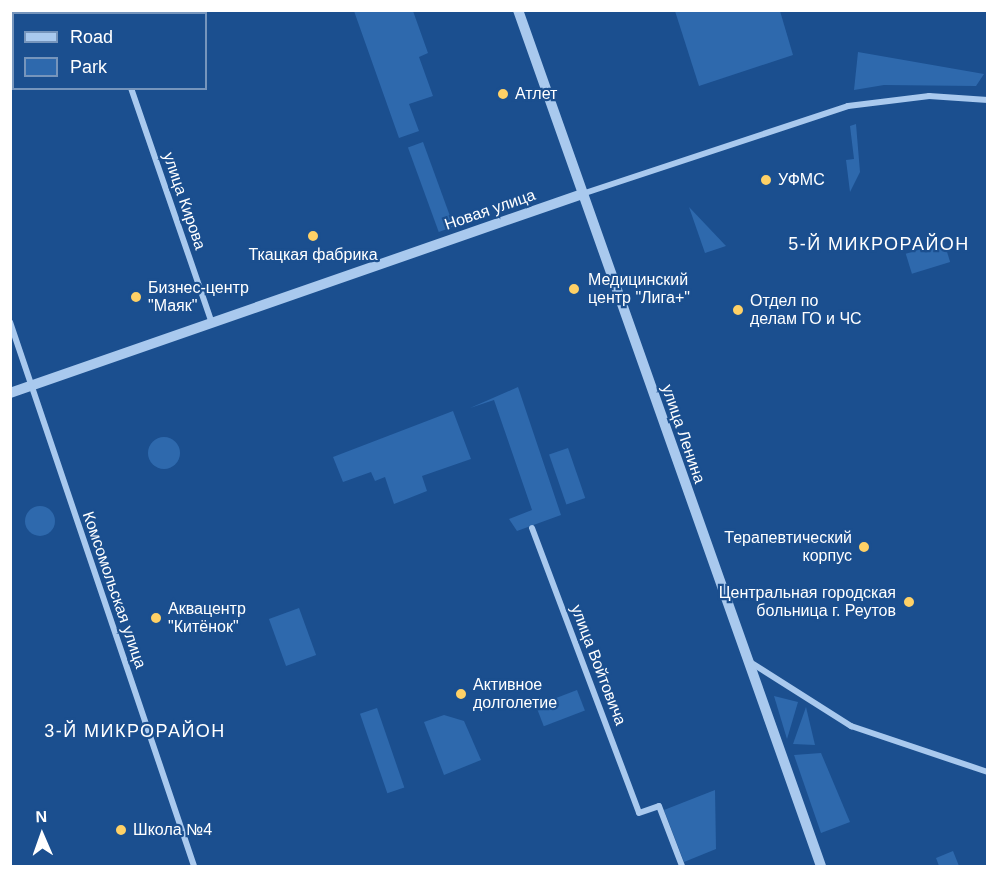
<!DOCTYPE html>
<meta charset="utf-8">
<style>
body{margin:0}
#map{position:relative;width:998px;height:877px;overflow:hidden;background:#1b4f8f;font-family:Helvetica,sans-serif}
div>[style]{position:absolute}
.green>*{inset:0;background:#2e69ad;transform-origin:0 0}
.round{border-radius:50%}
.minor>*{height:6px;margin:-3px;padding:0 3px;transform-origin:3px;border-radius:3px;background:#a9c9ee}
.tertiary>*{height:10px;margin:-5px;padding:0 5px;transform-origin:5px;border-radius:5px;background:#a9c9ee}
.dots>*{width:16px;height:16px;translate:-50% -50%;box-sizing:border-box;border:3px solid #1b4f8f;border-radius:50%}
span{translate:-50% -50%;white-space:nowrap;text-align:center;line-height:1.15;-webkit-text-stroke:4.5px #1b4f8f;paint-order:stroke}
.poi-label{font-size:16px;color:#fff}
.left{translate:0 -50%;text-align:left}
.right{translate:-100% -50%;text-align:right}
.street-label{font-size:16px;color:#fff}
.neighbourhood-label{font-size:18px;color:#fff;letter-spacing:1.5px}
.frame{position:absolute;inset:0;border:12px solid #fff;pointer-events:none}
.legend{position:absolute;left:12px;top:12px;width:195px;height:78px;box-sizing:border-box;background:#1b4f8f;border:2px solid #7695bc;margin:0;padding:8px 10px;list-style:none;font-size:18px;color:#fff}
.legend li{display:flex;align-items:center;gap:12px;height:30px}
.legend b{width:30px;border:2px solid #7695bc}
.north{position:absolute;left:12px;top:805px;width:60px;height:60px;-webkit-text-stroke:4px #1b4f8f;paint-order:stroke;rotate:358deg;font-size:16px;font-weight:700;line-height:24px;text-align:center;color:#fff}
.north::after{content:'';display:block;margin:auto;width:21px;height:27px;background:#fff;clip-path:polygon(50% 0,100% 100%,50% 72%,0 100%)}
</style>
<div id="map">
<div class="green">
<div style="clip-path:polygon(354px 11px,413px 11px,428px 53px,419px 57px,433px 96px,409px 104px,419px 131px,399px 138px)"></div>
<div style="clip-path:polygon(675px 11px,780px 11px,793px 55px,699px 86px)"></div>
<div style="clip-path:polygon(858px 52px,984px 74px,976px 86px,884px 85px,854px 90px)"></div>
<div style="clip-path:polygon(856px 124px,860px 172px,850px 192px,846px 160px,854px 159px,850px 126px)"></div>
<div style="left:423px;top:142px;width:90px;height:16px;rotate:70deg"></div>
<div style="clip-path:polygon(689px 207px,726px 246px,705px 253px)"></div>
<div style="left:944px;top:242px;width:21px;height:40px;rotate:73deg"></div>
<div style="clip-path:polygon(518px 387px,561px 515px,517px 531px,509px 519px,532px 510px,494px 400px,470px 408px)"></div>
<div style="clip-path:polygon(453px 411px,471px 459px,422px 476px,427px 491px,394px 504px,385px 477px,375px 481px,371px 472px,343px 482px,333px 457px)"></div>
<div class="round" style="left:148px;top:437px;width:32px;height:32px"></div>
<div style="left:568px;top:448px;width:53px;height:20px;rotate:71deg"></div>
<div class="round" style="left:25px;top:506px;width:30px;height:30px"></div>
<div style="left:299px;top:608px;width:50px;height:32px;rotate:70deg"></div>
<div style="left:577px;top:690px;width:22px;height:44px;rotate:69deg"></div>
<div style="clip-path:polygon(774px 696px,798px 702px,787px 739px)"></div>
<div style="clip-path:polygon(806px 707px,815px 745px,793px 744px)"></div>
<div style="left:377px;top:708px;width:84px;height:18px;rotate:71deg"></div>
<div style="clip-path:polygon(444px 715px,464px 721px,481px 760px,444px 775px,424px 722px)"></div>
<div style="clip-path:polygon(821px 753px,850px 822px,821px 833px,794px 755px)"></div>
<div style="clip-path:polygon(715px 790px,716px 849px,684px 862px,664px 810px)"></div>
<div style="clip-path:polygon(953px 851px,959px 866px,939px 866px,936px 858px)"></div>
</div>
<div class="minor">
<div style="left:103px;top:10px;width:4px;rotate:76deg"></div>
<div style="left:131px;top:88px;width:249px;rotate:71deg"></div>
<div style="left:582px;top:194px;width:280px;rotate:-18.3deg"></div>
<div style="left:848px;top:106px;width:82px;rotate:-7deg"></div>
<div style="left:929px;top:96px;width:59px;rotate:3.9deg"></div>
<div style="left:10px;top:322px;width:574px;rotate:71.31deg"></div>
<div style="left:532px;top:528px;width:304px;rotate:69.4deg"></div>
<div style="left:639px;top:813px;width:21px;rotate:-19deg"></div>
<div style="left:659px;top:806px;width:64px;rotate:69deg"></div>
<div style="left:750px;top:662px;width:120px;rotate:32.4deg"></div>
<div style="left:851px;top:726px;width:145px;rotate:18.6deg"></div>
</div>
<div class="tertiary">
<div style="left:518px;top:10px;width:908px;rotate:70.51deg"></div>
<div style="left:10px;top:393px;width:606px;rotate:-19.18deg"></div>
</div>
<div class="dots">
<div style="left:503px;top:94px;background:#ffd166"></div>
<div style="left:766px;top:180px;background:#ffd166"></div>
<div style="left:313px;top:236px;background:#ffd166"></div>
<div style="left:574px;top:289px;background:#ffd166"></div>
<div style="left:136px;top:297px;background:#ffd166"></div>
<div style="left:738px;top:310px;background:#ffd166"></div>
<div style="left:864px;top:547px;background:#ffd166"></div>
<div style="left:909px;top:602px;background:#ffd166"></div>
<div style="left:156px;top:618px;background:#ffd166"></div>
<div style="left:461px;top:694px;background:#ffd166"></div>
<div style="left:121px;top:830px;background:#ffd166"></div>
</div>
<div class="poi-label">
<span class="left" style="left:515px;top:94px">Атлет</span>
<span class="left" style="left:778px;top:180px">УФМС</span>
<span style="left:313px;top:255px">Ткацкая фабрика</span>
<span class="left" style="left:588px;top:289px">Медицинский<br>центр "Лига+"</span>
<span class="left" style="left:148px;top:297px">Бизнес-центр<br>"Маяк"</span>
<span class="left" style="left:750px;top:310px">Отдел по<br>делам ГО и ЧС</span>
<span class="right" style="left:852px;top:547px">Терапевтический<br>корпус</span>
<span class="right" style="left:896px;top:602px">Центральная городская<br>больница г. Реутов</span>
<span class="left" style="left:168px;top:618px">Аквацентр<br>"Китёнок"</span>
<span class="left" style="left:473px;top:694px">Активное<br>долголетие</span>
<span class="left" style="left:133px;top:830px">Школа №4</span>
</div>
<div class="street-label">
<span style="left:184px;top:201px;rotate:71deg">улица Кирова</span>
<span style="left:490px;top:210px;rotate:-19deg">Новая улица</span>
<span style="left:683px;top:434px;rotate:71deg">улица Ленина</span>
<span style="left:114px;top:590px;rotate:71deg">Комсомольская улица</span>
<span style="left:598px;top:665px;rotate:69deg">улица Войтовича</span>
</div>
<div class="neighbourhood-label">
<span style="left:879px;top:244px">5-Й МИКРОРАЙОН</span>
<span style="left:135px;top:731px">3-Й МИКРОРАЙОН</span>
</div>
<div class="frame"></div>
<ul class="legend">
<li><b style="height:8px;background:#a9c9ee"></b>Road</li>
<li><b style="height:16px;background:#2e69ad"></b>Park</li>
</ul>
<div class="north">N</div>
</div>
